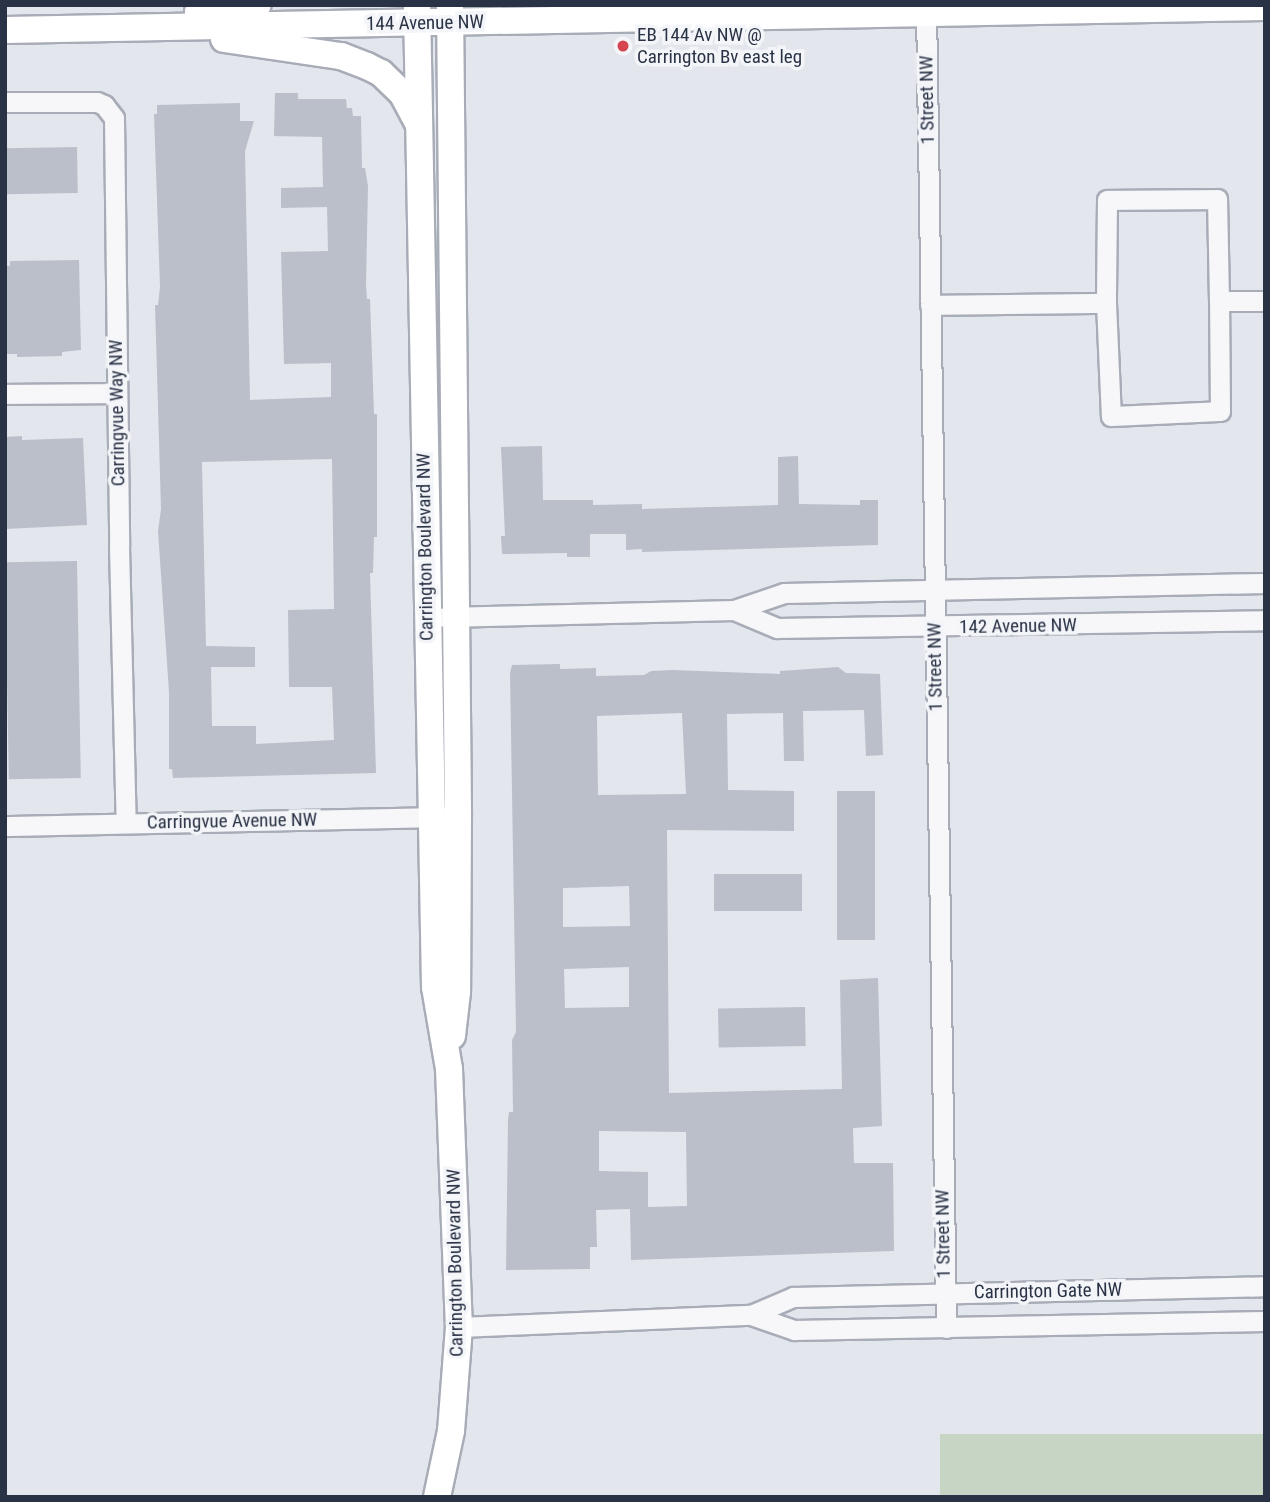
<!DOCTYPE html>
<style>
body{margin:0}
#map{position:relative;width:1270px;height:1502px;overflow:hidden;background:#e3e6ec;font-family:"Roboto Condensed",sans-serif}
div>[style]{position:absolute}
.green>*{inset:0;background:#c7d6c4;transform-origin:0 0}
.building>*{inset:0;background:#babfca;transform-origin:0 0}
.roads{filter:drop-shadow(2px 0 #a8acb7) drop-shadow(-2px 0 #a8acb7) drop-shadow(0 2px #a8acb7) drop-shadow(0 -2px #a8acb7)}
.street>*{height:19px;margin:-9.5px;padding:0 9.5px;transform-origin:9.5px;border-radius:9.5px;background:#f7f7fa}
.secondary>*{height:26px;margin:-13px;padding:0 13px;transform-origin:13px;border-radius:13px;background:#fff}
.dots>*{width:19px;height:19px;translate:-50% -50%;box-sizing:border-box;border:4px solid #f3f5f9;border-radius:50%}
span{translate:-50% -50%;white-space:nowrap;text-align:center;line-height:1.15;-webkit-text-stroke:7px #f3f5f9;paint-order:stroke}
.street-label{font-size:19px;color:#2a3245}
.poi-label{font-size:19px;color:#2a3245}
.left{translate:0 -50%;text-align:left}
.frame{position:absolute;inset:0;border:7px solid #2a3245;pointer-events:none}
</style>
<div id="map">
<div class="green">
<div style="left:940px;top:1434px;width:325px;height:63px"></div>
</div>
<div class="building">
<div style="clip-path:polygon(evenodd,275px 93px,298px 93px,298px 99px,346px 99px,347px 108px,352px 108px,353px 116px,361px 116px,362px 168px,365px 168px,368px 186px,366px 285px,367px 299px,370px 299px,374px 414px,377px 414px,377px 537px,374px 537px,373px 573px,370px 573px,376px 773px,173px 778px,172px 769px,169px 769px,169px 692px,158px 531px,161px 509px,155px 305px,158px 305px,160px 287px,154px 114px,157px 114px,157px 105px,240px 103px,240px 121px,254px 121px,245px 151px,250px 400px,331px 397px,331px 363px,284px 364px,281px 252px,328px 251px,327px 207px,281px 208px,281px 188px,323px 187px,322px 137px,274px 136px,275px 93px,332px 459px,334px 609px,288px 610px,289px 687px,332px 687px,334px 740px,256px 744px,256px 726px,212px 726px,211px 667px,255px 667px,255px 647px,206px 646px,202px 462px,332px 459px)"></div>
<div style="left:77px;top:147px;width:46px;height:72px;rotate:89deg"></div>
<div style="clip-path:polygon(79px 260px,81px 350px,62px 352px,62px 356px,17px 357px,17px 354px,5px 354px,5px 266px,10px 266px,10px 261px)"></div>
<div style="clip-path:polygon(22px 436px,22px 440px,83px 438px,87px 525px,5px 529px,5px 437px)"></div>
<div style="clip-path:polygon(542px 446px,543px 500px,593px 500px,593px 505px,642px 504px,642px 509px,778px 505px,778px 457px,798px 456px,799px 504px,860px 505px,860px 500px,878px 500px,878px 545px,642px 552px,642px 549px,626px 550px,626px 534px,590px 534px,590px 557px,567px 557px,567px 553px,502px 554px,501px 536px,505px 536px,501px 447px)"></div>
<div style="left:77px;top:561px;width:217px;height:72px;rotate:89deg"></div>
<div style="clip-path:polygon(evenodd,560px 664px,560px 669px,596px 668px,596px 676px,644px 675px,651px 671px,673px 670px,780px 674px,780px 671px,838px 667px,846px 673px,880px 674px,883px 755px,866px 756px,864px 710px,803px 711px,804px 761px,784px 761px,783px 713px,727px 714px,728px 790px,794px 791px,794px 831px,667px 830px,669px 1093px,842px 1089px,840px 980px,878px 978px,882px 1126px,853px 1128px,854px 1163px,893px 1163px,894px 1251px,631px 1260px,630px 1209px,596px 1210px,597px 1247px,590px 1247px,590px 1269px,506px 1270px,508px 1120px,509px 1112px,513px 1112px,512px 1040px,516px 1032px,510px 673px,512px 665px,560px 664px,682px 713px,686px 794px,598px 795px,597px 716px,682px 713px,560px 664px,629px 886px,630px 926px,563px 927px,563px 888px,629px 886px,560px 664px,629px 967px,629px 1007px,565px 1008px,564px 969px,629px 967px,560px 664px,599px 1131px,686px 1132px,687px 1206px,648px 1207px,648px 1172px,599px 1171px,599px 1131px)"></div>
<div style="left:837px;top:791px;width:38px;height:149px"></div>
<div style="left:714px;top:874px;width:88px;height:37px"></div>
<div style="left:805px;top:1007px;width:39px;height:87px;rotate:89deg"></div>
</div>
<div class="roads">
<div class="street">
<div style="left:926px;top:5px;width:1323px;rotate:89.13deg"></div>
<div style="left:5px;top:102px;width:92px"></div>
<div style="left:97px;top:102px;width:8px;rotate:23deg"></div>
<div style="left:104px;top:105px;width:16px;rotate:52deg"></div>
<div style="left:114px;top:118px;width:428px;rotate:89.3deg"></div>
<div style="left:119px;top:546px;width:277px;rotate:88.6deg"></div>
<div style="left:1219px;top:301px;width:102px;rotate:-91.1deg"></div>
<div style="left:1217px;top:199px;width:110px;rotate:179.5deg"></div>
<div style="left:1107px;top:200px;width:103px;rotate:90.6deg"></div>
<div style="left:1106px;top:303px;width:113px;rotate:87.5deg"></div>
<div style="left:1111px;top:416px;width:109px;rotate:-2.6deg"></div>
<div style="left:1220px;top:411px;width:110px;rotate:-90.5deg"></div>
<div style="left:1219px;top:301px;width:46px"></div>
<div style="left:930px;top:305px;width:176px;rotate:-0.7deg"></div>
<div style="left:5px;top:394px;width:111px;rotate:-0.5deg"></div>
<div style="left:734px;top:610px;width:47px;rotate:22.7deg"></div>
<div style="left:777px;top:628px;width:488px;rotate:-0.9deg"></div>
<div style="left:445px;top:617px;width:289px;rotate:-1.4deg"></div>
<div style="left:734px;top:610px;width:53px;rotate:-18.8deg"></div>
<div style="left:784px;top:593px;width:481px;rotate:-1.2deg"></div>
<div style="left:5px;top:826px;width:438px;rotate:-1.2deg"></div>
<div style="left:751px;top:1315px;width:46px;rotate:-23.2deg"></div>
<div style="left:793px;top:1297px;width:472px;rotate:-1.3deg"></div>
<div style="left:459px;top:1327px;width:292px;rotate:-2.4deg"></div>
<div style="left:751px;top:1315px;width:46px;rotate:19.2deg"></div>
<div style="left:794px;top:1330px;width:471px;rotate:-1.1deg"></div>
</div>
<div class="secondary">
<div style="left:417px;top:5px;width:982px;rotate:88.95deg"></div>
<div style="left:435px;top:987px;width:83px;rotate:80.3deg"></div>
<div style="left:449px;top:1069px;width:258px;rotate:87.8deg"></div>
<div style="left:459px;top:1327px;width:104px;rotate:94.4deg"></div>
<div style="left:451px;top:1431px;width:67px;rotate:102deg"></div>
<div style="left:450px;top:5px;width:811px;rotate:89.43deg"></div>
<div style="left:458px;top:816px;width:176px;rotate:90.3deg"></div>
<div style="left:457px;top:992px;width:44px;rotate:96.5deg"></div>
<div style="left:198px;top:12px;width:60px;rotate:-6.7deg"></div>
<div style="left:5px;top:30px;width:1260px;rotate:-1.05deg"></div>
<div style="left:224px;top:39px;width:118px;rotate:8.3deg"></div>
<div style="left:341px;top:56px;width:28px;rotate:21deg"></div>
<div style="left:367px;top:66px;width:16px;rotate:27deg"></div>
<div style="left:381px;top:73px;width:29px;rotate:44deg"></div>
<div style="left:402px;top:93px;width:34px;rotate:62deg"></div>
</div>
</div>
<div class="dots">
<div style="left:623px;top:46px;background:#d5444f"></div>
</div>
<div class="street-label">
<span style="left:425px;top:23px;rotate:-1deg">144 Avenue NW</span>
<span style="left:927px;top:100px;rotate:-91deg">1 Street NW</span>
<span style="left:117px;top:413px;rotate:-91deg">Carringvue Way NW</span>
<span style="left:425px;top:547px;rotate:-91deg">Carrington Boulevard NW</span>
<span style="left:1018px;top:626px;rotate:-1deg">142 Avenue NW</span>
<span style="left:935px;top:667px;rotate:-91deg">1 Street NW</span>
<span style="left:232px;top:821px;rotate:-1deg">Carringvue Avenue NW</span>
<span style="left:943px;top:1234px;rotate:-91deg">1 Street NW</span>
<span style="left:455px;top:1263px;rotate:-91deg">Carrington Boulevard NW</span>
<span style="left:1048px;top:1291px;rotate:-1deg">Carrington Gate NW</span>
</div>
<div class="poi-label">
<span class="left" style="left:637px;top:46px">EB 144 Av NW @<br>Carrington Bv east leg</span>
</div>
<div class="frame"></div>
</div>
